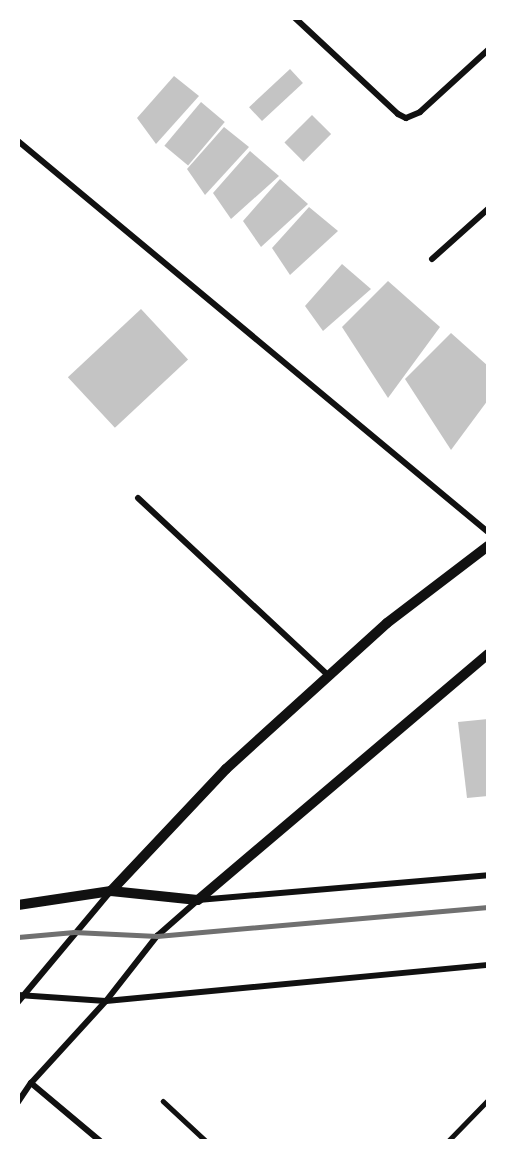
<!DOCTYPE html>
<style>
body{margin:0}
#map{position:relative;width:506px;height:1159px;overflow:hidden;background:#fff;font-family:Montserrat,sans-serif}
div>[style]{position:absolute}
.building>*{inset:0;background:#c4c4c4;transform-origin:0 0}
.service>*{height:4.5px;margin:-2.25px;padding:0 2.25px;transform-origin:2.25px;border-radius:2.25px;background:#111}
.minor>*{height:6px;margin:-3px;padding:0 3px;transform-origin:3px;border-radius:3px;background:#111}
.tertiary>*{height:10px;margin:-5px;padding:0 5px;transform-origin:5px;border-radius:5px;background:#111}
.rail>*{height:4.5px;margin:-2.25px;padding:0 2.25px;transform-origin:2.25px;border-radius:2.25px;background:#707070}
span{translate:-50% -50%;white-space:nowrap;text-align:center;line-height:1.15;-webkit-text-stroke:5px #fff;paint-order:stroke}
.frame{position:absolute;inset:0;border:20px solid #fff;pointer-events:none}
</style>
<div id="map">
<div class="building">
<div style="left:290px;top:69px;width:19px;height:56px;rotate:47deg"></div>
<div style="clip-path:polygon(174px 76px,199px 96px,156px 144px,137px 118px)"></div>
<div style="left:201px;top:102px;width:31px;height:57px;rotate:40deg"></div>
<div style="left:312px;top:115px;width:27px;height:39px;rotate:45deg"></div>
<div style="clip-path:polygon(224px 127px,249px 147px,205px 195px,187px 169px)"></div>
<div style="clip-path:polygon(250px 151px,279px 176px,231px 219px,213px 193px)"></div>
<div style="clip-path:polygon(280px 179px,308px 204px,261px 247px,243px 221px)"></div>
<div style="clip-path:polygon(309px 207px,338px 231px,290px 275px,272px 248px)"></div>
<div style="clip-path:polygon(342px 264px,371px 289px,323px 331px,305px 306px)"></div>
<div style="clip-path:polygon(388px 281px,440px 327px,388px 398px,342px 327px)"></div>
<div style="left:141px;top:309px;width:69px;height:100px;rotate:47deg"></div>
<div style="clip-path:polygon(451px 333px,488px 366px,488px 400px,451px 450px,405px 379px)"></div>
<div style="clip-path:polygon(488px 719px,488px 796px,467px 798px,458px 722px)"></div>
</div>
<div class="service">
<div style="left:163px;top:1101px;width:59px;rotate:42.9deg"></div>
<div style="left:448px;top:1141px;width:57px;rotate:-45.7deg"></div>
</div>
<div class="minor">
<div style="left:295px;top:18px;width:141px;rotate:43deg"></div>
<div style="left:398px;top:114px;width:9px;rotate:27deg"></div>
<div style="left:406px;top:118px;width:15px;rotate:-23deg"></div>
<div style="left:420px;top:112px;width:92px;rotate:-42.4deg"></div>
<div style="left:18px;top:141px;width:611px;rotate:39.76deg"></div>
<div style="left:432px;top:259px;width:75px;rotate:-41.8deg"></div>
<div style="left:138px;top:498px;width:261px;rotate:43deg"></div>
<div style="left:18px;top:995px;width:88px;rotate:3.9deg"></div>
<div style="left:106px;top:1001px;width:384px;rotate:-5.4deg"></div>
<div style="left:18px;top:1002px;width:143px;rotate:-50.1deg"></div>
<div style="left:31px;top:1083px;width:90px;rotate:40deg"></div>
<div style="left:18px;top:1102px;width:23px;rotate:-56deg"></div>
<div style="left:31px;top:1083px;width:111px;rotate:-47.6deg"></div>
<div style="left:106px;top:1001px;width:83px;rotate:-51.9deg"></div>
<div style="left:157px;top:936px;width:55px;rotate:-41.3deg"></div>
<div style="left:198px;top:900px;width:291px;rotate:-4.9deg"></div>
</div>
<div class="tertiary">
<div style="left:111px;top:891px;width:168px;rotate:-46.7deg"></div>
<div style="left:226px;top:769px;width:217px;rotate:-42.2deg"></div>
<div style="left:387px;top:623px;width:127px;rotate:-37.3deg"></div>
<div style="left:18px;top:905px;width:94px;rotate:-8.6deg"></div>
<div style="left:111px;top:891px;width:87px;rotate:5.9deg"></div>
<div style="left:198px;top:900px;width:380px;rotate:-40.3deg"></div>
</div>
<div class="rail">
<div style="left:18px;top:937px;width:56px;rotate:-5.1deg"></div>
<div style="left:74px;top:932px;width:83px;rotate:2.8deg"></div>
<div style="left:157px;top:936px;width:332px;rotate:-5deg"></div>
</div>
<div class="frame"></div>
</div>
